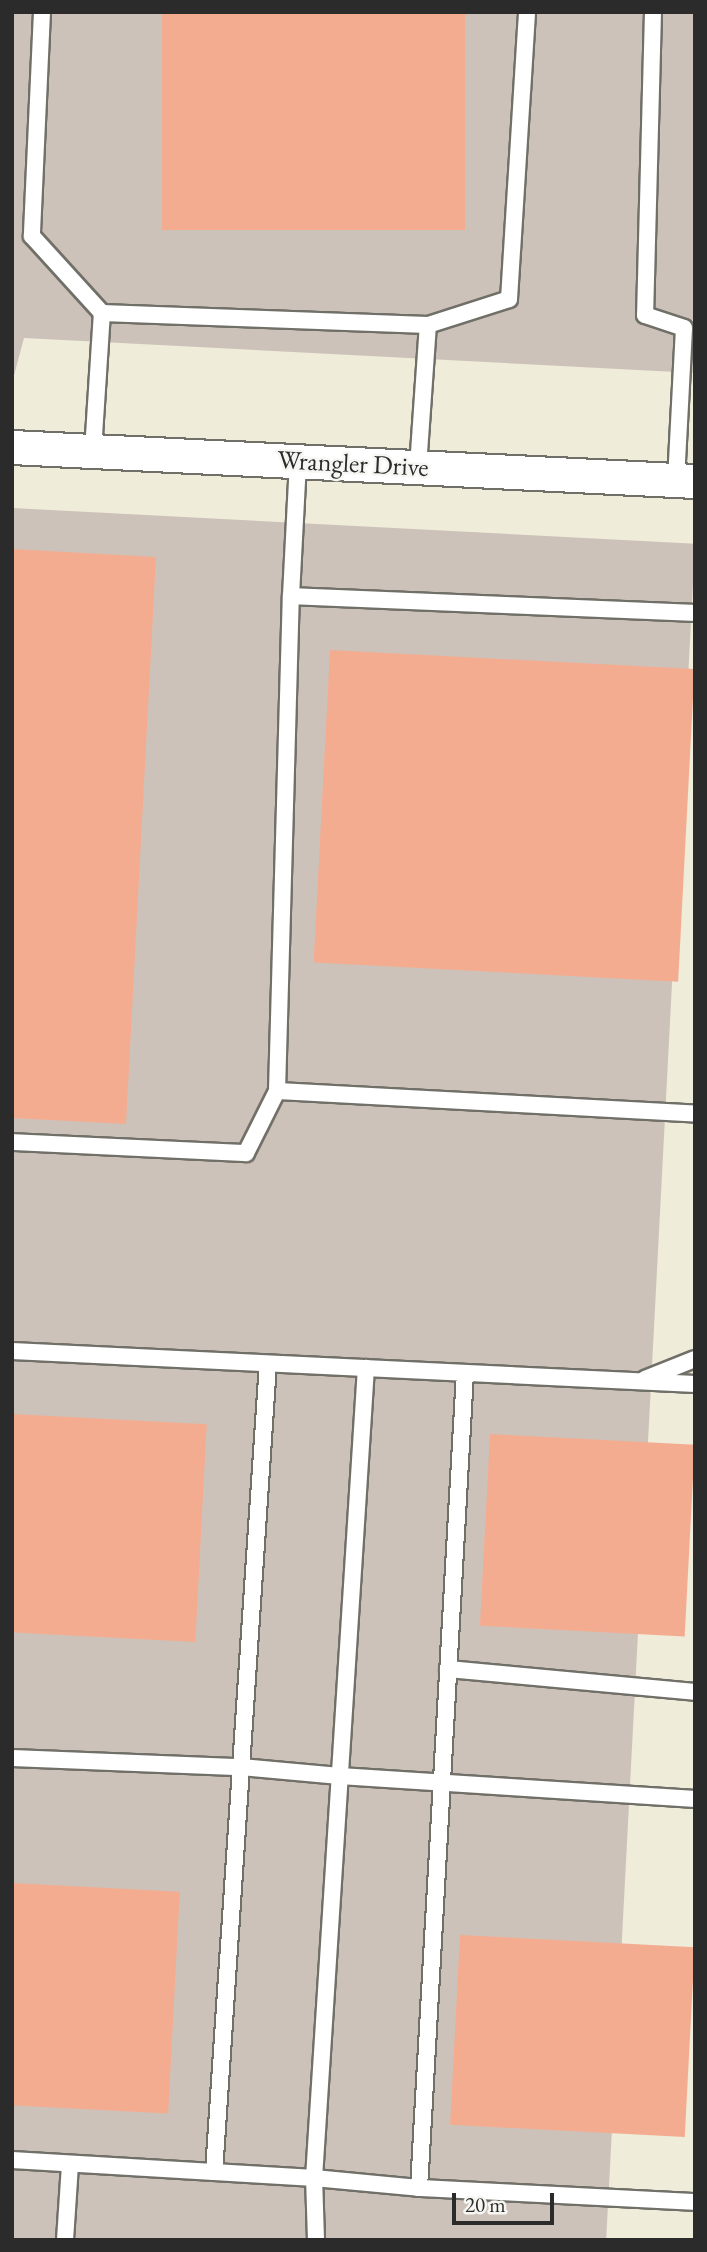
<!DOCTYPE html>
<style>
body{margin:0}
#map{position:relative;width:707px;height:2252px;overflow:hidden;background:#efecd9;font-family:"EB Garamond",serif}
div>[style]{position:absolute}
.industrial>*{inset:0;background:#cdc2b9;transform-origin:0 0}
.building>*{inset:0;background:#f4ac91;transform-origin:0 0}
.roads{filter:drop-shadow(2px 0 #706f68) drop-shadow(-2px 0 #706f68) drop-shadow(0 2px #706f68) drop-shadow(0 -2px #706f68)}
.service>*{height:16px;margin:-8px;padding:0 8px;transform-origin:8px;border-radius:8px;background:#fff}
.minor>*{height:33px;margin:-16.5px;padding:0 16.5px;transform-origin:16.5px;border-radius:16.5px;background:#fff}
span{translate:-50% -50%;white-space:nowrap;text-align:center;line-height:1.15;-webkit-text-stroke:5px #f6f6f2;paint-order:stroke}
.street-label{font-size:26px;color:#2b2b2b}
.frame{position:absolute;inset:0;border:14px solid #2b2b2b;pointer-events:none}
.scale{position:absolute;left:452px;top:2193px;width:102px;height:32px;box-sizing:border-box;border:4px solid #2b2b2b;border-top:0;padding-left:9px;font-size:21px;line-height:24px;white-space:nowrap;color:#2b2b2b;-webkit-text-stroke:5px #f6f6f2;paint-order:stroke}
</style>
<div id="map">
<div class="industrial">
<div style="clip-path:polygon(12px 12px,695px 12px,695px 373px,24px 338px,12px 383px)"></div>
<div style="left:12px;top:508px;width:684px;height:1732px;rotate:3deg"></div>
</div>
<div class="building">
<div style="left:162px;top:12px;width:303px;height:218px"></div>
<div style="clip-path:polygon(12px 549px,156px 557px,126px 1124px,12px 1118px)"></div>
<div style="left:330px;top:650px;width:365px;height:313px;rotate:3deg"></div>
<div style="left:12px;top:1414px;width:195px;height:218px;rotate:3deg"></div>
<div style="left:490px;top:1434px;width:205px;height:192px;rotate:3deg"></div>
<div style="left:12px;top:1883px;width:168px;height:222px;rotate:3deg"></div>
<div style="left:460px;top:1935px;width:235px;height:190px;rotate:3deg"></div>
</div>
<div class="roads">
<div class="service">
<div style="left:42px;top:12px;width:224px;rotate:92.6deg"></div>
<div style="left:32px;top:236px;width:104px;rotate:47.7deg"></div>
<div style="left:102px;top:313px;width:326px;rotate:2.1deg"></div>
<div style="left:428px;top:325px;width:85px;rotate:-17.8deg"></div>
<div style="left:509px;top:299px;width:288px;rotate:-86.4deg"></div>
<div style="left:653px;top:12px;width:303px;rotate:91.5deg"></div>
<div style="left:645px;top:315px;width:41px;rotate:18.4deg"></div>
<div style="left:684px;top:328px;width:152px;rotate:93deg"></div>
<div style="left:93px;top:451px;width:138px;rotate:-86.3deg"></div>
<div style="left:298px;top:462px;width:134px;rotate:93deg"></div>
<div style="left:291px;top:596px;width:404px;rotate:2.4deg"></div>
<div style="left:418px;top:467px;width:142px;rotate:-86deg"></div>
<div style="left:277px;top:1091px;width:495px;rotate:-88.4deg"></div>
<div style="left:12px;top:1142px;width:234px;rotate:2.7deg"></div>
<div style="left:246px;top:1153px;width:69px;rotate:-63.4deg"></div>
<div style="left:277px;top:1091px;width:419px;rotate:3.1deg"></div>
<div style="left:12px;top:1351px;width:684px;rotate:2.77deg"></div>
<div style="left:645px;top:1379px;width:54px;rotate:-21.8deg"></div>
<div style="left:448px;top:1669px;width:248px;rotate:5.3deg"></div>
<div style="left:12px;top:1758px;width:229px;rotate:2.3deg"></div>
<div style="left:241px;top:1767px;width:99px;rotate:5.2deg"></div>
<div style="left:340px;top:1776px;width:356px;rotate:3.7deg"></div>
<div style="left:12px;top:2160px;width:303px;rotate:3.4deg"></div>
<div style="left:314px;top:2178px;width:105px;rotate:5.4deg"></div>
<div style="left:419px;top:2188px;width:276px;rotate:2.9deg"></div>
<div style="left:214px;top:2172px;width:810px;rotate:-86.18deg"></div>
<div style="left:419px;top:2188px;width:816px;rotate:-86.77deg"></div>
<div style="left:65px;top:2240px;width:76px;rotate:-86.2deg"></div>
<div style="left:316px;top:2240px;width:62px;rotate:-91.8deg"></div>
<div style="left:314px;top:2178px;width:812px;rotate:-86.33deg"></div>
</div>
<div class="minor">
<div style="left:12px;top:447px;width:684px;rotate:2.85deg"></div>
</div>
</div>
<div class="street-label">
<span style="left:353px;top:464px;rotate:3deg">Wrangler Drive</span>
</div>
<div class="frame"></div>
<div class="scale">20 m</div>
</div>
